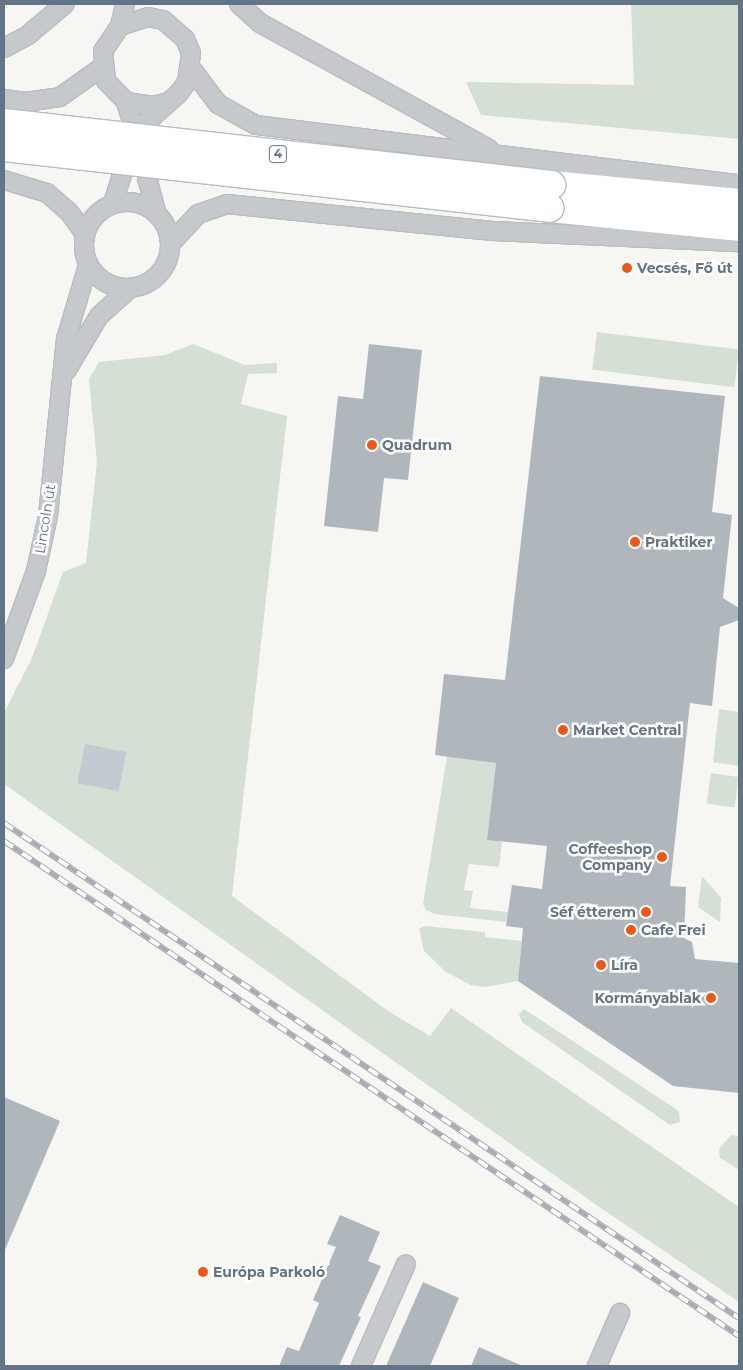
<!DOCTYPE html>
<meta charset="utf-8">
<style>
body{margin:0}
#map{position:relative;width:743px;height:1370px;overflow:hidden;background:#f6f6f2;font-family:Montserrat,sans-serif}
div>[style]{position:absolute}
.green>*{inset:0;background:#d6dfd3;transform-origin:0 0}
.water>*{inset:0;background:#c1cbd1;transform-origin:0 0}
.building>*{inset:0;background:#afb7bd}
.roads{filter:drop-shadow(1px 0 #b8bcc0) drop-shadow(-1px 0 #b8bcc0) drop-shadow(0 1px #b8bcc0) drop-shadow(0 -1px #b8bcc0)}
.minor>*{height:18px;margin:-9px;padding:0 9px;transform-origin:9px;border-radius:9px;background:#c5c9cc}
.minor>.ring{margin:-9px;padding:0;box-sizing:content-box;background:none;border:18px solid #c5c9cc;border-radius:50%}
.primary>*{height:28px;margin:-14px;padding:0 14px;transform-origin:14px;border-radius:14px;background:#fff}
.rail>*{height:5.5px;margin-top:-2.75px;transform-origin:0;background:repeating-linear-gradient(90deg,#fff 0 11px,#a7acb2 0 22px);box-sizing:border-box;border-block:1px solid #a7acb2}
.bridges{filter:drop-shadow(1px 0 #b8bcc0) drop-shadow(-1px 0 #b8bcc0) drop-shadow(0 1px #b8bcc0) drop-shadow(0 -1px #b8bcc0)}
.primary-bridge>*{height:28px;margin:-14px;padding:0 14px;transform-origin:14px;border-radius:14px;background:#fff}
.dots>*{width:14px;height:14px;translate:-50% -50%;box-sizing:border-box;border:2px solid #fff;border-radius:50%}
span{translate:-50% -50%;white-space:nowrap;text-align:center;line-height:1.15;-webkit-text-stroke:5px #fff;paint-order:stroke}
.shield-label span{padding:1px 4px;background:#fff;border:1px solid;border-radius:4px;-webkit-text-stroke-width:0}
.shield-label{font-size:12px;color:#627486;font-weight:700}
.poi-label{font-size:14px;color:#627486;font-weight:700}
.left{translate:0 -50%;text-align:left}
.right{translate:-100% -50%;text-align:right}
.street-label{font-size:14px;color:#627486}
.frame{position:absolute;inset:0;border:5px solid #627486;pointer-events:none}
</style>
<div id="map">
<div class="green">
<div style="clip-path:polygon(631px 4px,739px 4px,739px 139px,481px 115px,466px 82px,634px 85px)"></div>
<div style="left:597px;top:332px;width:143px;height:38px;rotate:7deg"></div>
<div style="clip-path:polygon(193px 344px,245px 365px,277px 363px,277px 373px,248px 374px,241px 404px,287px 416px,232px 896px,388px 1011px,430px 1036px,451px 1008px,739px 1207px,739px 1302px,595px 1204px,4px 784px,4px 713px,32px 658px,63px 572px,86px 563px,97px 462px,89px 379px,99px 362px,165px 355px)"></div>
<div style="clip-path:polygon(719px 709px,739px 712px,739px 766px,713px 762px)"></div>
<div style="clip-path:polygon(447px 756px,496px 763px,487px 839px,502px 841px,499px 867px,469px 864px,464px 890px,473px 891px,470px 908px,508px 912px,506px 922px,435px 914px,426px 910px,423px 904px)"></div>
<div style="left:711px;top:773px;width:28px;height:31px;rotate:8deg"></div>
<div style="clip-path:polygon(702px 876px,721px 898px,720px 922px,698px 907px)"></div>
<div style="clip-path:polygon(425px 926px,485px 932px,485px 937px,522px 941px,518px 981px,485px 987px,471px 985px,446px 972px,424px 951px,419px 929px)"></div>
<div style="clip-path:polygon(524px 1009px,679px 1111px,680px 1122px,670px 1125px,522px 1022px,519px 1015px)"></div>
<div style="clip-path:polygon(731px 1135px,739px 1136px,739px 1170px,720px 1158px,719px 1149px)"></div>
</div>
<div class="water">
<div style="left:85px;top:744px;width:42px;height:40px;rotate:11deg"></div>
</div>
<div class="building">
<div style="clip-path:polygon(369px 344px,422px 350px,408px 480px,384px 478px,378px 532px,324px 526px,338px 396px,363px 399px)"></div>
<div style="clip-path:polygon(540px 376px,725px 396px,712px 512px,732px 515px,723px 598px,739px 608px,739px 620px,720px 627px,712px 706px,690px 703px,670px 886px,686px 887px,684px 938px,692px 942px,695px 959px,739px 963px,739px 1093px,673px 1086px,518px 981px,523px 928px,506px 926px,512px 885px,542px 889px,547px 846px,487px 840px,496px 763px,435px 755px,444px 674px,505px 680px)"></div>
<div style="clip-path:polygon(4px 1097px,60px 1121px,4px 1252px)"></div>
<div style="clip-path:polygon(340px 1215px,380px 1232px,368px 1261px,381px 1266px,358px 1316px,361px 1317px,339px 1366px,279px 1366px,287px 1347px,299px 1351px,319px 1303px,313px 1300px,336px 1247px,327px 1244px)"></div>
<div style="clip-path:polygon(423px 1282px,459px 1298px,430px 1366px,386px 1366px)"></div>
<div style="clip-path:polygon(479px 1347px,523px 1366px,471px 1366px)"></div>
</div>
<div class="roads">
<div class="minor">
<div style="left:239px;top:4px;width:28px;rotate:42deg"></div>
<div style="left:260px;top:23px;width:261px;rotate:28.8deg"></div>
<div style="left:120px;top:26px;width:23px;rotate:-77deg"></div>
<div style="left:4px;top:48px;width:27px;rotate:-28deg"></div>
<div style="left:28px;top:35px;width:48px;rotate:-40deg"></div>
<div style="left:191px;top:68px;width:45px;rotate:53.1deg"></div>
<div style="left:218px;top:104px;width:43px;rotate:28.9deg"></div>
<div style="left:256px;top:125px;width:487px;rotate:7deg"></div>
<div style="left:4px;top:99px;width:21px;rotate:8deg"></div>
<div style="left:25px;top:102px;width:35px;rotate:-8deg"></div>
<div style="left:60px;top:97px;width:52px;rotate:-35.5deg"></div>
<div style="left:4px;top:180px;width:45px;rotate:16.8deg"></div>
<div style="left:47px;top:193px;width:29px;rotate:41deg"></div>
<div style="left:69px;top:212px;width:27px;rotate:54deg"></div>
<div class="ring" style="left:84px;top:202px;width:68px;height:68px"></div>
<div style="left:113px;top:203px;width:52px;rotate:-72.3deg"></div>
<div style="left:129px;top:153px;width:32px;rotate:-85deg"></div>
<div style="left:132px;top:121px;width:20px;rotate:-108deg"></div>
<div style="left:156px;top:211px;width:34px;rotate:-105deg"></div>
<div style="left:147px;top:178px;width:58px;rotate:-88deg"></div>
<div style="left:149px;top:120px;width:40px;rotate:-42deg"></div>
<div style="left:179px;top:93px;width:14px;rotate:-54deg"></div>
<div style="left:187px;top:82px;width:29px;rotate:-82deg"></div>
<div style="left:191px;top:53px;width:15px;rotate:-113deg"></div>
<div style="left:185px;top:39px;width:29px;rotate:-139deg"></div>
<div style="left:163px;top:20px;width:15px;rotate:-169deg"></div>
<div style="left:148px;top:17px;width:29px;rotate:162deg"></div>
<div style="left:120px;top:26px;width:30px;rotate:124deg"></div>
<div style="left:103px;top:51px;width:30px;rotate:84deg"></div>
<div style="left:106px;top:81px;width:29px;rotate:46deg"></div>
<div style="left:126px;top:102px;width:28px;rotate:8deg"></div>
<div style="left:154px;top:106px;width:15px;rotate:-16deg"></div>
<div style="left:171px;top:243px;width:40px;rotate:-47deg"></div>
<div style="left:198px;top:214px;width:31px;rotate:-19deg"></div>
<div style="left:227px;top:204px;width:267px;rotate:5.8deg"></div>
<div style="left:493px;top:231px;width:246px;rotate:2.6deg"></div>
<div style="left:66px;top:371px;width:64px;rotate:-59deg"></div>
<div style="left:99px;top:316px;width:40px;rotate:-42deg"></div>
<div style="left:4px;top:659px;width:94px;rotate:-70deg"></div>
<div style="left:36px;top:571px;width:56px;rotate:-77.7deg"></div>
<div style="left:48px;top:516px;width:178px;rotate:-84.2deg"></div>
<div style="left:66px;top:339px;width:77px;rotate:-73.4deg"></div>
<div style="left:361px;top:1366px;width:111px;rotate:-66.2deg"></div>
<div style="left:597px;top:1366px;width:58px;rotate:-66.5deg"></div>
</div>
<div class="primary">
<div style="left:552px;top:185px;width:188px;rotate:5.5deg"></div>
<div style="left:550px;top:208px;width:190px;rotate:5.7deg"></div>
</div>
</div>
<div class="rail">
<div style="left:4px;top:823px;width:886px;rotate:33.96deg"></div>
<div style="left:4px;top:841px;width:886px;rotate:33.96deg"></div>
</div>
<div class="bridges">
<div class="primary-bridge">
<div style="left:4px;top:123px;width:551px;rotate:6.45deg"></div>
<div style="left:4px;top:147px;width:549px;rotate:6.37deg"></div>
</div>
</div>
<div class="dots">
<div style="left:627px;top:268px;background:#f55513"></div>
<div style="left:372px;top:445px;background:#f55513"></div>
<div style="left:635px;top:542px;background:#f55513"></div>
<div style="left:563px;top:730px;background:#f55513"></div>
<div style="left:662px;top:857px;background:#f55513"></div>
<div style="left:646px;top:912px;background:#f55513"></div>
<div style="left:631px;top:930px;background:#f55513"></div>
<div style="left:601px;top:965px;background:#f55513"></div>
<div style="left:711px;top:998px;background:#f55513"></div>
<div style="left:203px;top:1272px;background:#f55513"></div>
</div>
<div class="shield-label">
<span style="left:278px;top:154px">4</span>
</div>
<div class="poi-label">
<span class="left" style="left:637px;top:268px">Vecsés, Fő út</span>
<span class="left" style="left:382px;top:445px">Quadrum</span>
<span class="left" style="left:645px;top:542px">Praktiker</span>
<span class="left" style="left:573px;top:730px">Market Central</span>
<span class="right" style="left:652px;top:857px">Coffeeshop<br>Company</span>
<span class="right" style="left:636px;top:912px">Séf étterem</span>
<span class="left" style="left:641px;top:930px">Cafe Frei</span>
<span class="left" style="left:611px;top:965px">Líra</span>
<span class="right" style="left:701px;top:998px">Kormányablak</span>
<span class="left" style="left:213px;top:1272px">Európa Parkoló</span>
</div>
<div class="street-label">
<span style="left:45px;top:519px;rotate:-81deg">Lincoln út</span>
</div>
<div class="frame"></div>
</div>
